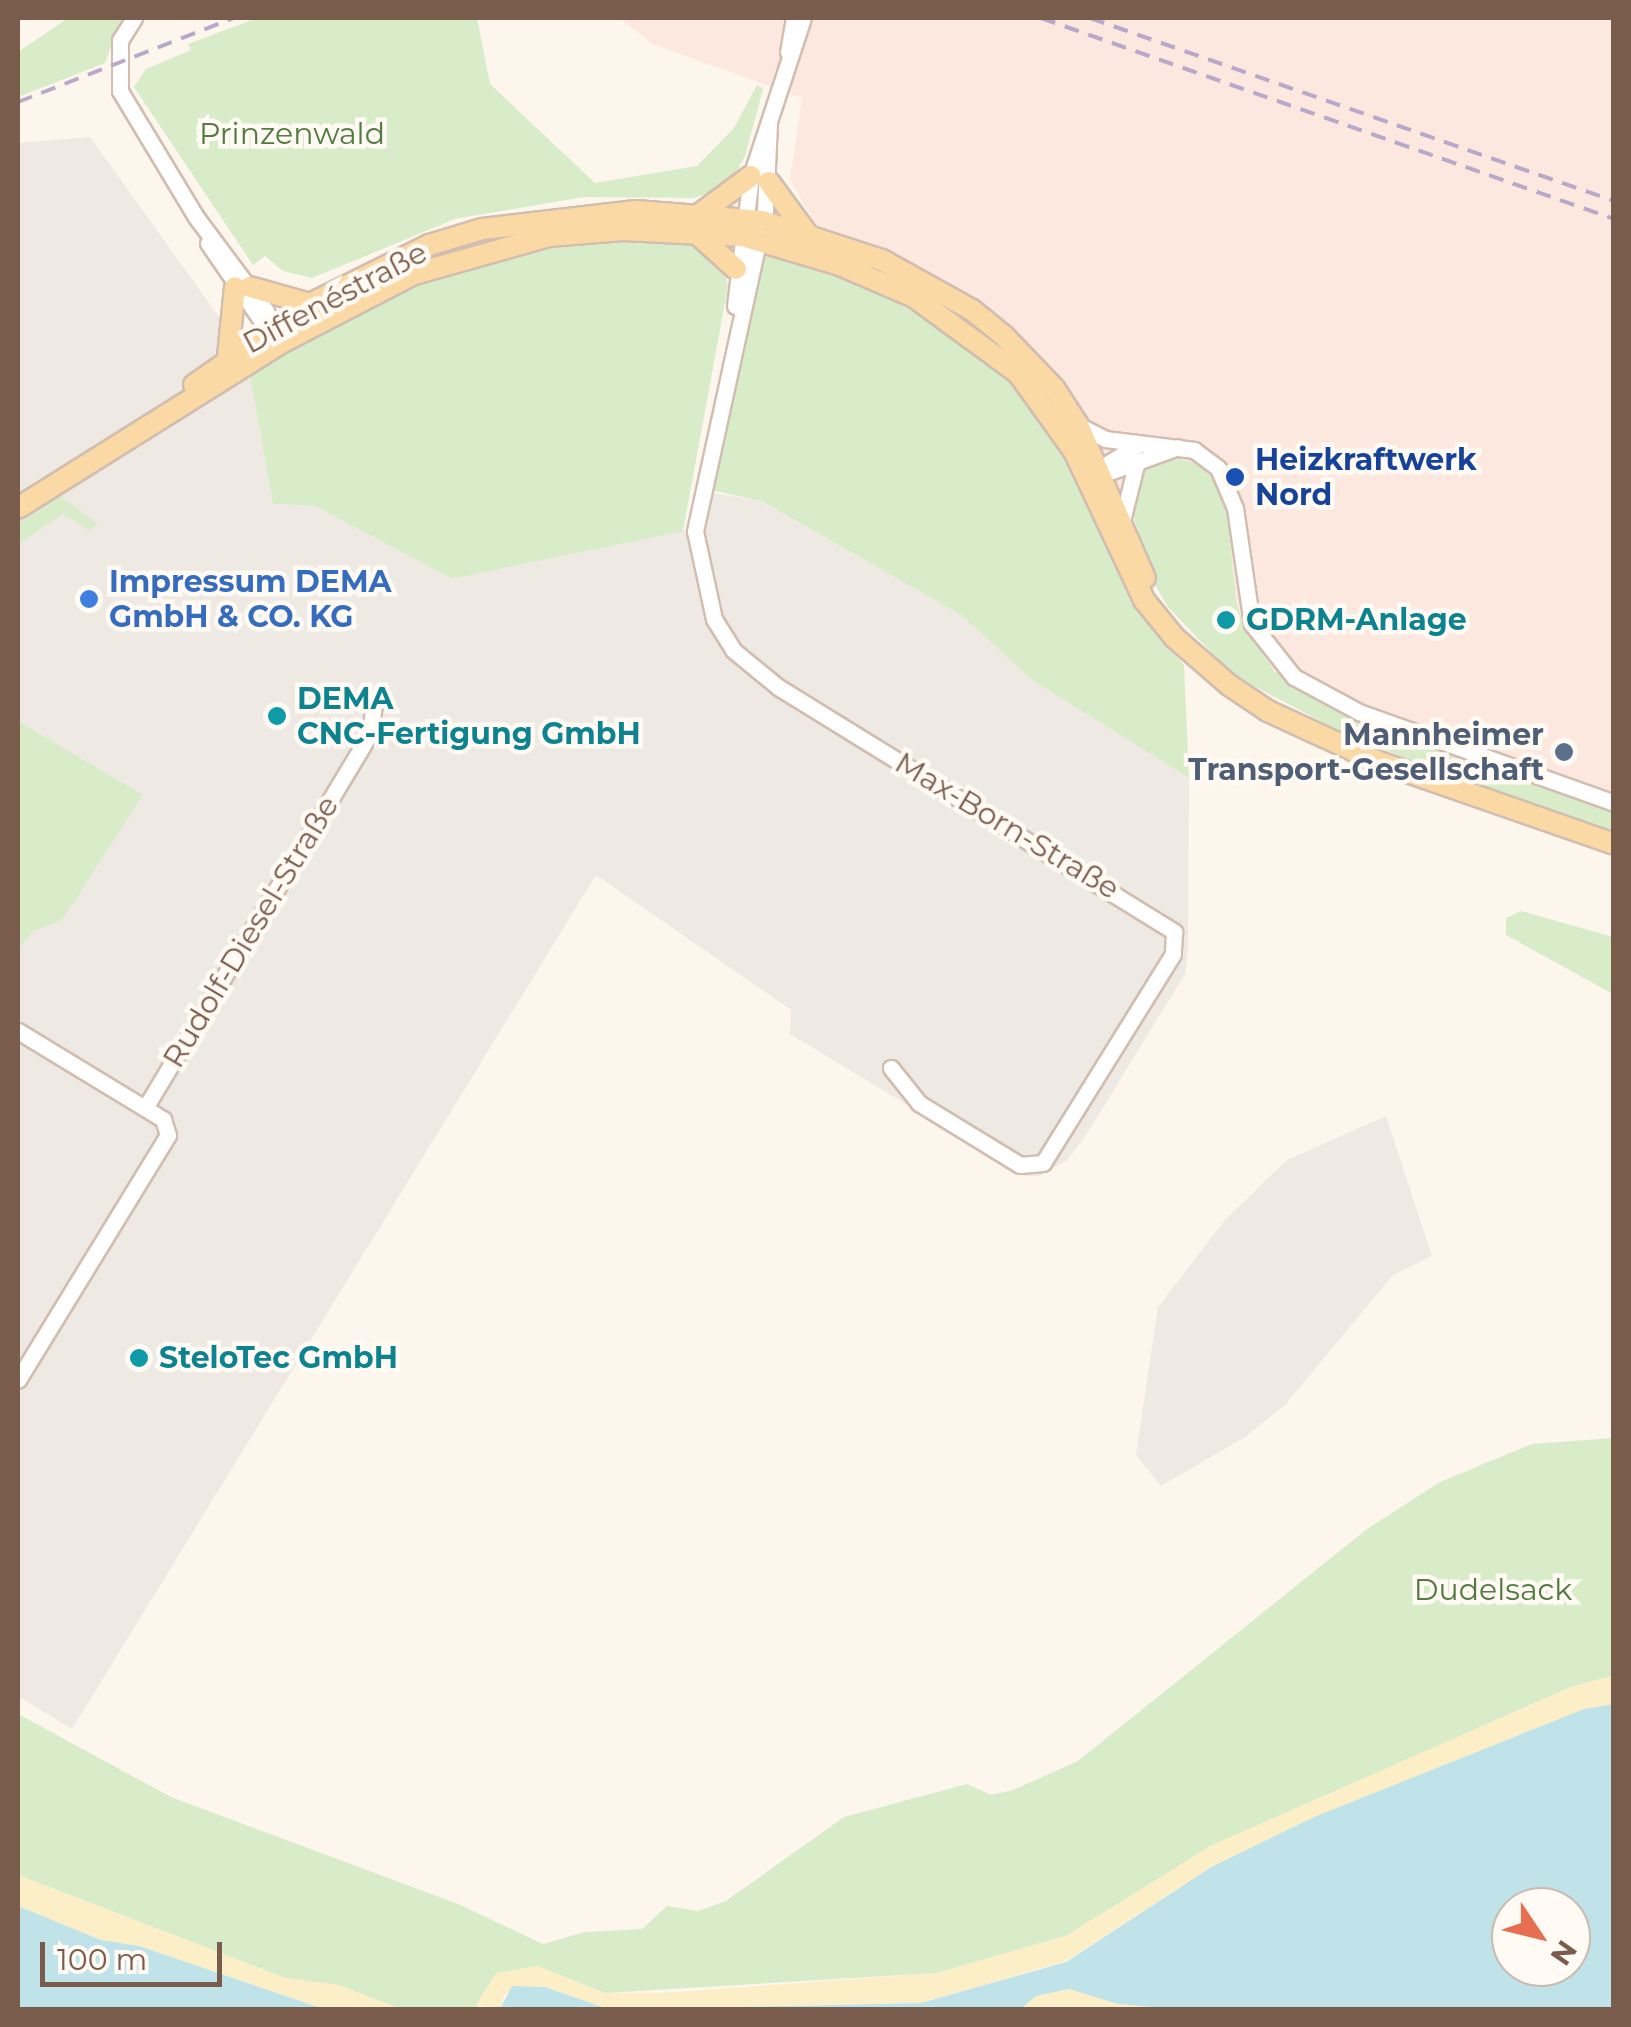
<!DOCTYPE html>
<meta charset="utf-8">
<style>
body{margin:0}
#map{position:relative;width:1631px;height:2027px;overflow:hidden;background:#fdf6ec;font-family:Montserrat,sans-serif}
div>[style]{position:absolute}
.commercial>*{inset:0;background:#fde8e0}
.industrial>*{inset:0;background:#efe9e4}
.green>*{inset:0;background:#d8ecc9}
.sand>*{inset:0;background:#fcefc7}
.water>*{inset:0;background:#bfe3e8}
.roads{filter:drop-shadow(2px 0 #d1beb0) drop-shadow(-2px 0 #d1beb0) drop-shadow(0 2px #d1beb0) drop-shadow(0 -2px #d1beb0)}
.minor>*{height:15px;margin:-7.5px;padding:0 7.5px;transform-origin:7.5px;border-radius:7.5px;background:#fff}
.major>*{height:20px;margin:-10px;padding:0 10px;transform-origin:10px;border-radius:10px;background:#fbd9a5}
.rail>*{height:4px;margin-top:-2px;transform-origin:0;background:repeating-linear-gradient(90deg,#b9a8c9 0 15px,transparent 0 25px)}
.dots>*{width:28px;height:28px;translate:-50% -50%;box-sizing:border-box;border:5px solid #fffaf3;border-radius:50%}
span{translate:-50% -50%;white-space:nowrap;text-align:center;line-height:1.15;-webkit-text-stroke:9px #fffaf3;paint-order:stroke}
.park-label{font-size:30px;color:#537a41}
.street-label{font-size:30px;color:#7a5c4d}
.transit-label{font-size:30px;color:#164399;font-weight:700}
.left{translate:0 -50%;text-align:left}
.shop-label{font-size:30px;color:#366cbe;font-weight:700}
.culture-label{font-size:30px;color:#0d838f;font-weight:700}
.service-label{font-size:30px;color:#4e5e75;font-weight:700}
.right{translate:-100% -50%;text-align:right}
.frame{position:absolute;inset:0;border:20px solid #7a5c4d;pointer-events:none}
.north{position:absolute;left:1491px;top:1887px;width:100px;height:100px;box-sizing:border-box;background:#fffaf3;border:2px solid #cabbb1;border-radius:50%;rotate:125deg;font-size:28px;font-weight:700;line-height:40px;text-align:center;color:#7a5c4d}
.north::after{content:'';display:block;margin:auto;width:35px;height:45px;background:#e76f51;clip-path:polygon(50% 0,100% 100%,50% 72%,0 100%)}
.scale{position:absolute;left:40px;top:1942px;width:182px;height:45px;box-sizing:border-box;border:5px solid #7a5c4d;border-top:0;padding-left:12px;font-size:30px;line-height:35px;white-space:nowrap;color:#7a5c4d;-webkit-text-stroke:8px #fffaf3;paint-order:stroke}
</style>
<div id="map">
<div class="commercial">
<div style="clip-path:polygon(619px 18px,1613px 18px,1613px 810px,1335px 709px,1274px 670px,1244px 627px,1236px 600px,1228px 519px,1134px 488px,1089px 504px,841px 269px,790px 179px,802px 98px,653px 44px)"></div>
</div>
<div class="industrial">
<div style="clip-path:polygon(90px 137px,224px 324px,250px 376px,273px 504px,315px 506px,452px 579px,705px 526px,714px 493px,760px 501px,961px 615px,1032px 680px,1189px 778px,1188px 949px,1185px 974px,1083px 1140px,1066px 1161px,1039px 1176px,1025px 1176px,790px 1034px,791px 1010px,596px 875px,72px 1729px,18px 1696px,18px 143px)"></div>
<div style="clip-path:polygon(1386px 1116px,1432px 1256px,1393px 1275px,1285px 1405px,1245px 1437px,1161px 1486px,1136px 1455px,1158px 1307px,1225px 1220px,1287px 1160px)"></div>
</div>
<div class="green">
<div style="clip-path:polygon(68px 18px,122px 18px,105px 63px,18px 97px,18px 52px)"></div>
<div style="clip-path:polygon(257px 18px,477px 18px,490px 84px,595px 183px,697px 166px,734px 128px,757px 85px,763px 89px,745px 156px,732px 180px,715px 191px,694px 198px,584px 197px,455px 219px,312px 278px,283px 271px,265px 256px,253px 265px,134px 87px,146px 69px,191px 50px,188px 44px)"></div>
<div style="clip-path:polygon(581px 238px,699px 246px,724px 269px,728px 286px,683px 531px,452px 579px,315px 506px,273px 504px,250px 376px,260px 364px,445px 269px)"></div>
<div style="clip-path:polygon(757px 240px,874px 278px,1012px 378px,1051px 424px,1136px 608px,1184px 665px,1189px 778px,1032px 680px,961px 615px,761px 501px,701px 488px)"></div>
<div style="clip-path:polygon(1172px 457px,1198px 464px,1217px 483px,1228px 519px,1236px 600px,1244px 627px,1274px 671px,1335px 709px,1613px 810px,1613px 833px,1357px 740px,1233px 675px,1168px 607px,1153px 581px,1131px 508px,1146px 468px)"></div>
<div style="clip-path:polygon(61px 496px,98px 524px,90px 531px,63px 514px,18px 544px,18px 524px)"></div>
<div style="clip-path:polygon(18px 721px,143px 795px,62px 920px,33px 931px,18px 950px)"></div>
<div style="clip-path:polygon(1521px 911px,1613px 937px,1613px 994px,1506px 935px,1506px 918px)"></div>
<div style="clip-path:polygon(1613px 1438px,1613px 1676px,1571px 1687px,1211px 1846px,1066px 1936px,937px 1973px,605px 1993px,537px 1966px,476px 2004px,479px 2009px,401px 2009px,338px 1985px,285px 1978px,18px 1875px,18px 1714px,171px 1797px,458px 1904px,543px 1944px,585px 1932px,642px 1929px,667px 1906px,698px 1911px,726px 1901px,844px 1817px,967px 1784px,991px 1795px,1013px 1790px,1078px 1761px,1367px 1529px,1440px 1482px,1532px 1444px)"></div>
</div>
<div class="sand">
<div style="clip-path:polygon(1613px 1676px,1613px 1704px,1584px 1709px,1314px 1817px,1213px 1866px,1066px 1961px,921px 2003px,609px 2010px,545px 1987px,505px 1994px,500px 2009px,476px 2005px,496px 1973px,537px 1966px,605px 1993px,659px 1993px,937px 1973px,1066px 1936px,1210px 1846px,1571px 1687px)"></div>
<div style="clip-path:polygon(18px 1875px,285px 1978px,338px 1985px,401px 2009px,324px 2009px,139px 1946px,101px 1940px,18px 1906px)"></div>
<div style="clip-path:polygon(1069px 1989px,1118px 2004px,1183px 2009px,1021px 2010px,1036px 1996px)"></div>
</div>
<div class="water">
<div style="clip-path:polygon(evenodd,1613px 1704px,1613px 2009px,1183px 2010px,1118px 2004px,1069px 1989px,1036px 1996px,1021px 2009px,644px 2009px,921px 2003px,1066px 1962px,1213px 1866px,1314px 1817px,1584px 1709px,1613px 1704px,1511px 1907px,1571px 1907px,1571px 1967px,1511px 1967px,1511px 1907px)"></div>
<div style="clip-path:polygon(18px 1906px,101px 1940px,139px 1946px,324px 2009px,18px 2009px)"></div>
<div style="clip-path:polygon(512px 1986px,545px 1987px,608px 2009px,500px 2009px)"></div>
</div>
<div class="roads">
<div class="minor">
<div style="left:134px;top:18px;width:26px;rotate:122deg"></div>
<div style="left:120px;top:40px;width:51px;rotate:90deg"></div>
<div style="left:120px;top:91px;width:147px;rotate:58.9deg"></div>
<div style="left:196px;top:217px;width:117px;rotate:53.3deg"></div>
<div style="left:266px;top:311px;width:29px;rotate:70deg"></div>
<div style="left:788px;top:52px;width:35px;rotate:-80deg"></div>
<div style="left:769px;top:123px;width:87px;rotate:92.6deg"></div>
<div style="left:765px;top:210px;width:329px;rotate:102.3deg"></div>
<div style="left:695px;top:531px;width:90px;rotate:77.8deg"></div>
<div style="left:714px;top:619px;width:36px;rotate:58deg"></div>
<div style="left:733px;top:650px;width:58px;rotate:39.4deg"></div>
<div style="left:778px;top:687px;width:466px;rotate:31.7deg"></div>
<div style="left:1174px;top:932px;width:22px;rotate:93deg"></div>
<div style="left:1173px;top:954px;width:246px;rotate:121.9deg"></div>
<div style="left:1043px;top:1163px;width:23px;rotate:175deg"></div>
<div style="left:1020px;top:1165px;width:119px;rotate:-148.5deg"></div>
<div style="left:919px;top:1103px;width:45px;rotate:-128.7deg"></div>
<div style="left:208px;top:243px;width:116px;rotate:55.5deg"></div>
<div style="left:735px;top:306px;width:131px;rotate:-83deg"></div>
<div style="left:751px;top:176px;width:166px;rotate:-71.8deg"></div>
<div style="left:1078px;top:425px;width:30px;rotate:27deg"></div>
<div style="left:1105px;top:439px;width:90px;rotate:7deg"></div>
<div style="left:1194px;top:450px;width:30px;rotate:37deg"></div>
<div style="left:1218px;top:468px;width:43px;rotate:67deg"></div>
<div style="left:1235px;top:508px;width:117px;rotate:81.7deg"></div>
<div style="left:1252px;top:624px;width:68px;rotate:51.6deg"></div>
<div style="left:1294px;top:677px;width:74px;rotate:28.3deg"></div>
<div style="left:1359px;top:712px;width:271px;rotate:19.6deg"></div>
<div style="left:1089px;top:475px;width:57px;rotate:-31.5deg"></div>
<div style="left:1093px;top:478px;width:90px;rotate:-20deg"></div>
<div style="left:1122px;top:521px;width:58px;rotate:-76deg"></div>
<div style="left:18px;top:1031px;width:170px;rotate:31.3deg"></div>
<div style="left:163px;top:1119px;width:17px;rotate:73deg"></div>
<div style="left:168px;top:1135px;width:287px;rotate:121.5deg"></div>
<div style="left:145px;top:1108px;width:437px;rotate:-59deg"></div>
<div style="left:370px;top:733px;width:34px;rotate:-82deg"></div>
</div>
<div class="major">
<div style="left:769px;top:182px;width:66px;rotate:53.7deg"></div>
<div style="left:701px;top:213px;width:62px;rotate:-36.5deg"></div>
<div style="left:695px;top:232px;width:55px;rotate:42.1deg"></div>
<div style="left:250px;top:287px;width:62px;rotate:15.8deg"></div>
<div style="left:228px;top:356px;width:69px;rotate:-84.2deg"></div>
<div style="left:194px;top:385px;width:141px;rotate:-34.9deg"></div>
<div style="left:310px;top:304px;width:133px;rotate:-26.4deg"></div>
<div style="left:429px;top:245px;width:55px;rotate:-16.8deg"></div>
<div style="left:482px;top:229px;width:155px;rotate:-6.7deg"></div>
<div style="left:636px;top:211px;width:126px;rotate:4.5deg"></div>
<div style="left:762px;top:221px;width:126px;rotate:18deg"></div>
<div style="left:882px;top:260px;width:103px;rotate:29.1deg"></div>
<div style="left:972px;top:310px;width:41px;rotate:39.1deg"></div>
<div style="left:1004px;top:336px;width:72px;rotate:46.1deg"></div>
<div style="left:1054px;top:388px;width:44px;rotate:57deg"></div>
<div style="left:1078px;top:425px;width:167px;rotate:66.4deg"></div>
<div style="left:18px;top:508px;width:308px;rotate:-32.1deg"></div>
<div style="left:279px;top:344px;width:152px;rotate:-27.4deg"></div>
<div style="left:414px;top:274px;width:140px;rotate:-15.7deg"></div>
<div style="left:549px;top:236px;width:74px;rotate:-4.6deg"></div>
<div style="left:623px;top:230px;width:119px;rotate:2.9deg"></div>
<div style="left:742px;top:236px;width:102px;rotate:16.5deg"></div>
<div style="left:840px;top:265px;width:81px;rotate:23.4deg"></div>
<div style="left:914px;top:297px;width:129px;rotate:36.2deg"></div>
<div style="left:1018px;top:373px;width:96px;rotate:54.3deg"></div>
<div style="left:1074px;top:451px;width:165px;rotate:64.8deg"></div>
<div style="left:1144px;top:600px;width:49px;rotate:50.8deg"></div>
<div style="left:1175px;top:638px;width:72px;rotate:41deg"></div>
<div style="left:1229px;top:685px;width:47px;rotate:33.7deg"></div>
<div style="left:1268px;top:711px;width:119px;rotate:24.8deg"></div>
<div style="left:1376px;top:761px;width:252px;rotate:19.2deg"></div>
</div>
</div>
<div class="rail">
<div style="left:1041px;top:18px;width:607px;rotate:19.33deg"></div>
<div style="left:1090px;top:18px;width:555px;rotate:19.25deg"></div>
<div style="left:18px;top:102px;width:231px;rotate:-21.3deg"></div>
</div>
<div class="dots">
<div style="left:1235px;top:477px;background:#1a4fb4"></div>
<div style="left:89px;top:599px;background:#3f7fe0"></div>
<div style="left:1226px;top:620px;background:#0f9aa8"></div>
<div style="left:277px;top:716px;background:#0f9aa8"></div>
<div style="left:1564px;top:752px;background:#5c6f8a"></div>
<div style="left:139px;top:1358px;background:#0f9aa8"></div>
</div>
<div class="park-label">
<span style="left:292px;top:134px">Prinzenwald</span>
<span style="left:1493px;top:1590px">Dudelsack</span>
</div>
<div class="street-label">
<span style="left:335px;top:298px;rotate:-28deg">Diffenéstraße</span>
<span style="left:1007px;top:826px;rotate:31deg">Max-Born-Straße</span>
<span style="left:251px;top:932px;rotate:-59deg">Rudolf-Diesel-Straße</span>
</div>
<div class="transit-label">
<span class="left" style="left:1255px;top:477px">Heizkraftwerk<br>Nord</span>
</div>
<div class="shop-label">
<span class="left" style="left:109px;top:599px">Impressum DEMA<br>GmbH &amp; CO. KG</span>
</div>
<div class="culture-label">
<span class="left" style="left:1246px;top:620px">GDRM-Anlage</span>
<span class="left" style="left:297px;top:716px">DEMA<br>CNC-Fertigung GmbH</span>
<span class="left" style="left:159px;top:1358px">SteloTec GmbH</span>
</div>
<div class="service-label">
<span class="right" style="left:1544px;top:752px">Mannheimer<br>Transport-Gesellschaft</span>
</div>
<div class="frame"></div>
<div class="north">N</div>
<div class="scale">100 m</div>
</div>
